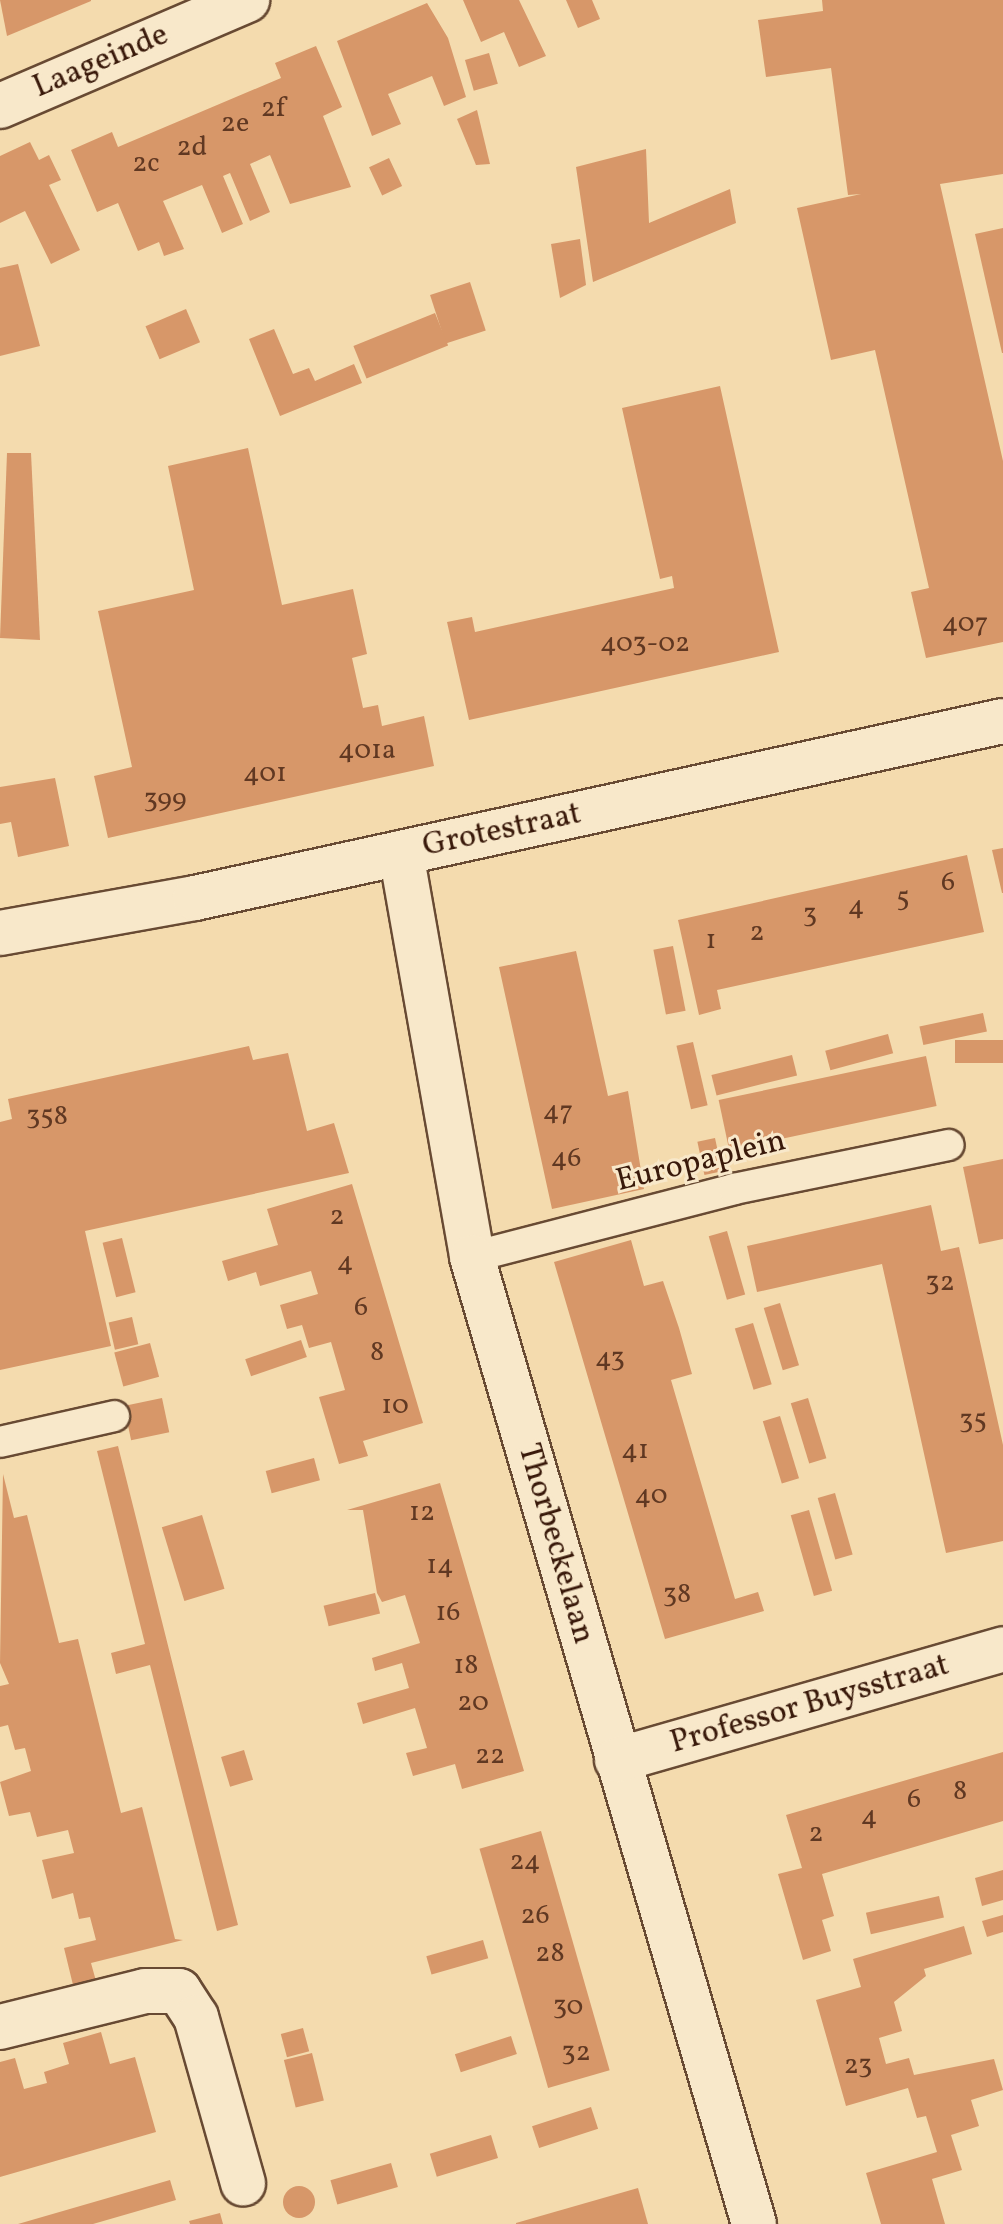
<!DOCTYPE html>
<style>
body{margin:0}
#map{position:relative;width:1003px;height:2224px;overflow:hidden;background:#f4dbae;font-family:Vollkorn,serif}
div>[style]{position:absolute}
.building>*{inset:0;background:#d79769;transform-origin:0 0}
.round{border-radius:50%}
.roads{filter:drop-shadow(2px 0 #684a33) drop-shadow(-2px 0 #684a33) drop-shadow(0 2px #684a33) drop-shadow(0 -2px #684a33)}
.lane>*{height:30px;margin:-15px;padding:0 15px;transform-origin:15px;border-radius:15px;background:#f8e8ca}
.street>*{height:44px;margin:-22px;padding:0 22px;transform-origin:22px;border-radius:22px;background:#f8e8ca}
span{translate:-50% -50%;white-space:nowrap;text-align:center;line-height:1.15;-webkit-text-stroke:6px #f8e8ca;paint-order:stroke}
.number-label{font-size:28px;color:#603822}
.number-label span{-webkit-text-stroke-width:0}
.street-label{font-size:32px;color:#39190a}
</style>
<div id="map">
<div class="building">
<div style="clip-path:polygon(0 0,91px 0,91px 1px,7px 36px)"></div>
<div style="clip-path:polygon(463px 0,519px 0,546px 56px,519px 67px,504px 32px,481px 42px)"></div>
<div style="clip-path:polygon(566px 0,592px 0,600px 19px,578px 28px)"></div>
<div style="clip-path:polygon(822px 0,1003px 0,1003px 174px,940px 184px,1003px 461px,1003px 642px,926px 658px,911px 592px,929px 588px,875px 350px,831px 360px,797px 208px,861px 194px,848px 195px,831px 68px,766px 77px,758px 20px,823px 11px)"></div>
<div style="clip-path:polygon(427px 3px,448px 38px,466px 97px,444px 106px,432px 76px,388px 94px,401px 124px,372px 136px,337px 41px)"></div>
<div style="clip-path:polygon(316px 46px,342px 107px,323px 116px,351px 187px,290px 204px,270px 155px,250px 164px,270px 212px,250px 221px,230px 173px,223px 176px,243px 224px,222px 233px,202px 185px,163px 201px,184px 249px,164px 256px,159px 242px,138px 251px,118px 203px,97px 212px,71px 150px,112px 132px,118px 147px,281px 78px,275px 63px)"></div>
<div style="left:489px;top:53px;width:32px;height:25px;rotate:74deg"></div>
<div style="clip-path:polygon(477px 110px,490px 164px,476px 165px,457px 119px)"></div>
<div style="clip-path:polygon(30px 142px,39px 160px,49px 155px,61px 180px,49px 185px,80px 250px,51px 264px,25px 211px,0 223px,0 156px)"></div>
<div style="clip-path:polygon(646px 149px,649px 223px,730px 189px,736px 223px,593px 282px,576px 167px)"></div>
<div style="left:389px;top:158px;width:31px;height:22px;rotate:65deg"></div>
<div style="clip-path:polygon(1003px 228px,1003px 353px,1002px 353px,975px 234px)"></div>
<div style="clip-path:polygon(580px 239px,586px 285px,560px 298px,551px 244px)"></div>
<div style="clip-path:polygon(18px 264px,40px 346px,0 356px,0 268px)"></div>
<div style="left:470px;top:282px;width:51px;height:42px;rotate:72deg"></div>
<div style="left:186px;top:309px;width:36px;height:44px;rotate:67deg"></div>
<div style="left:435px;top:313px;width:35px;height:88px;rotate:68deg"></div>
<div style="clip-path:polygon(274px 329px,293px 374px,309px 368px,315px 381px,354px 364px,362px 383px,280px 416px,249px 339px)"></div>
<div style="clip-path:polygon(720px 386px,779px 652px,469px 720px,447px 622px,472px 617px,475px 632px,674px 588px,672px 576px,660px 579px,622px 408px)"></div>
<div style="clip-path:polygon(248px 448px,282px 605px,353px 589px,367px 654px,352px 658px,363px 708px,378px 705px,382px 726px,424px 716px,434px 766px,108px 838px,94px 776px,132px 767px,98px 611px,194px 590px,168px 466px)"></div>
<div style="clip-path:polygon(7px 453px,31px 453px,40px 640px,0 638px)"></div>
<div style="clip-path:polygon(55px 778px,69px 846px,18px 857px,11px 822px,0 824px,0 787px)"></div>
<div style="clip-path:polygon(1003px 848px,1003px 893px,1002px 893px,992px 850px)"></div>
<div style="clip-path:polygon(967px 855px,984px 932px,717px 990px,721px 1009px,699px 1015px,678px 920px)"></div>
<div style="left:673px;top:946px;width:66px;height:20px;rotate:79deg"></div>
<div style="clip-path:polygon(576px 951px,608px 1096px,628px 1091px,644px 1189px,552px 1209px,499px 967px)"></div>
<div style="left:983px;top:1013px;width:19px;height:65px;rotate:78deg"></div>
<div style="left:888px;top:1034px;width:20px;height:65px;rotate:75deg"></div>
<div style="left:1003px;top:1040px;width:23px;height:48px;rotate:90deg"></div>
<div style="left:693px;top:1042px;width:65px;height:17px;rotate:77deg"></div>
<div style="clip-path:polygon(249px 1046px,253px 1060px,288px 1053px,307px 1131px,334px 1123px,349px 1173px,85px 1231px,111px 1346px,0 1370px,0 1122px,12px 1119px,8px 1099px)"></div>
<div style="left:792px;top:1055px;width:21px;height:83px;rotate:76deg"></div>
<div style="left:926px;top:1056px;width:51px;height:212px;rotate:78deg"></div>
<div style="left:715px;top:1138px;width:34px;height:18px;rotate:78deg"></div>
<div style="clip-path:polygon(1003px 1159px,1003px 1239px,979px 1244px,963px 1167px)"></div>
<div style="clip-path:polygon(352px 1184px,423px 1423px,363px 1441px,368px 1456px,339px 1464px,319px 1397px,345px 1390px,331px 1342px,309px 1348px,302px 1325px,287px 1329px,280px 1305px,318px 1294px,311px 1271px,260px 1286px,256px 1272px,228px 1281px,222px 1261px,278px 1245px,267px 1209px)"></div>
<div style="clip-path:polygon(931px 1205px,941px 1251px,959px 1247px,1003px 1445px,1003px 1541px,946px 1553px,882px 1264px,757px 1292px,747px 1246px)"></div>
<div style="left:727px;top:1231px;width:66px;height:19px;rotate:74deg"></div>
<div style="left:122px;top:1238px;width:56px;height:20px;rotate:76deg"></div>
<div style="clip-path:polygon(631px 1240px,644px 1286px,663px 1281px,679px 1328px,692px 1374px,671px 1380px,735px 1599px,758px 1592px,764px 1611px,665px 1639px,554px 1262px)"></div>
<div style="left:780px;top:1303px;width:65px;height:17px;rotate:73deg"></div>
<div style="left:132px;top:1317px;width:28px;height:24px;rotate:77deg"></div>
<div style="left:753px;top:1323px;width:64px;height:19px;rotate:73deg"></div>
<div style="left:301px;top:1340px;width:18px;height:59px;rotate:71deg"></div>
<div style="left:150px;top:1343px;width:35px;height:37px;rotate:75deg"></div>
<div style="left:162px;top:1398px;width:35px;height:39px;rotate:78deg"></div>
<div style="left:808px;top:1398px;width:63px;height:18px;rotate:73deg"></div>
<div style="left:780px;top:1416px;width:65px;height:18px;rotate:73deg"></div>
<div style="clip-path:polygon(118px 1446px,238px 1925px,217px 1931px,150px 1665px,116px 1674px,111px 1653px,145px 1644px,97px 1451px)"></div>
<div style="left:314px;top:1458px;width:23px;height:50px;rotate:75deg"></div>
<div style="clip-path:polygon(3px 1474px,14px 1518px,27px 1515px,59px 1643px,78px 1639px,121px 1813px,142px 1807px,175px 1939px,183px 1940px,91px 1963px,96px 1981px,73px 1985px,64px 1948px,96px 1940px,90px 1917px,79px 1919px,73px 1893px,52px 1899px,42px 1860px,74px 1853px,68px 1830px,37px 1837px,30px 1812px,9px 1816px,0 1782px,31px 1771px,25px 1748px,15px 1750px,8px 1725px,0 1727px,0 1686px,9px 1684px,0 1663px)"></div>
<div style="clip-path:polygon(440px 1483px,524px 1771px,462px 1789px,455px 1764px,413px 1776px,406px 1753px,427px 1748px,415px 1708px,363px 1724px,357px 1703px,409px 1688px,402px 1663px,375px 1671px,372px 1658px,420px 1643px,405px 1595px,382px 1602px,377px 1593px,363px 1510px,347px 1510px)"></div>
<div style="left:835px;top:1493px;width:64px;height:18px;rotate:74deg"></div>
<div style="left:809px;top:1510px;width:84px;height:19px;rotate:74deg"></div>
<div style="left:202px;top:1515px;width:77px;height:42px;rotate:73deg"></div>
<div style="left:375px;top:1593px;width:21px;height:53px;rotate:76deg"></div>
<div style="left:244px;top:1750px;width:31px;height:24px;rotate:73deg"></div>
<div style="clip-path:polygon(1003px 1752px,1003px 1821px,822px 1874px,834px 1916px,822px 1920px,831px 1951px,803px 1960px,778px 1874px,802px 1868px,786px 1815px)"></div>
<div style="left:541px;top:1831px;width:249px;height:64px;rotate:74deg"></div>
<div style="clip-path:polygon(1003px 1870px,1003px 1900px,982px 1906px,975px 1878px)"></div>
<div style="left:939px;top:1896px;width:22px;height:75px;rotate:77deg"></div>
<div style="clip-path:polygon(1003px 1915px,1003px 1932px,987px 1937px,982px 1921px)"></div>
<div style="clip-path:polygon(964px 1926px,972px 1954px,924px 1969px,926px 1976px,894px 2002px,902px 2031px,879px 2038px,886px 2064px,909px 2058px,914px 2075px,994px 2059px,1003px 2090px,971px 2100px,979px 2126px,951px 2135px,962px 2170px,932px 2179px,945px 2224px,881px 2224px,866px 2173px,937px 2152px,926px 2116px,917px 2118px,908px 2088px,846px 2106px,816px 2000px,861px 1987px,853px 1959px)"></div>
<div style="left:483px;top:1940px;width:19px;height:59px;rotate:74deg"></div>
<div style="left:303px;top:2028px;width:24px;height:23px;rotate:75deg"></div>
<div style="clip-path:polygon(101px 2032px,110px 2064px,135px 2057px,156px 2132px,0 2177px,0 2062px,15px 2058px,24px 2089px,47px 2083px,44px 2072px,69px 2064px,63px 2043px)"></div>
<div style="left:511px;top:2036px;width:19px;height:59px;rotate:72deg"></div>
<div style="left:312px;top:2053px;width:49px;height:29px;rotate:76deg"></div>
<div style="left:591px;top:2107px;width:23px;height:62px;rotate:72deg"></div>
<div style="left:491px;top:2135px;width:24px;height:64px;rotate:73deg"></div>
<div style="left:391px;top:2163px;width:25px;height:63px;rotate:74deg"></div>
<div style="clip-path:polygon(170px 2180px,176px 2200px,93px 2224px,18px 2224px)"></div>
<div class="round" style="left:283px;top:2186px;width:32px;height:32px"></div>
<div style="clip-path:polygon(638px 2188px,648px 2224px,516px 2224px,516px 2223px)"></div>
<div style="clip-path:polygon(220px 2213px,223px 2224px,190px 2224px,189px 2221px)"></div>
</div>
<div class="roads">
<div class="lane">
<div style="left:472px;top:1257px;width:271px;rotate:-14.5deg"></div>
<div style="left:734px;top:1189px;width:219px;rotate:-11.6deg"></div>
<div style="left:0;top:1442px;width:117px;rotate:-12.8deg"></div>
</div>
<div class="street">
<div style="left:0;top:106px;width:269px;rotate:-23.2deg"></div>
<div style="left:401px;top:853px;width:410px;rotate:80deg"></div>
<div style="left:472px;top:1257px;width:1007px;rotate:73.74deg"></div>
<div style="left:0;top:933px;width:198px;rotate:-10.2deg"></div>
<div style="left:195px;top:898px;width:827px;rotate:-12.36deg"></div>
<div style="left:617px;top:1760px;width:402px;rotate:-16deg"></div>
<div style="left:0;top:2027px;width:149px;rotate:-13.9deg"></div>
<div style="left:145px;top:1991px;width:34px"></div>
<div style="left:179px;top:1991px;width:31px;rotate:57deg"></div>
<div style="left:196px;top:2017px;width:173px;rotate:74.2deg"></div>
</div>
</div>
<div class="number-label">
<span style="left:273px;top:109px">2f</span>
<span style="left:235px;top:124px">2e</span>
<span style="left:192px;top:148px">2d</span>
<span style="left:146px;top:164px">2c</span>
<span style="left:965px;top:624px">407</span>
<span style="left:645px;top:644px">403-02</span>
<span style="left:367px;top:751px">401a</span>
<span style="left:265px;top:774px">401</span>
<span style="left:165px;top:800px">399</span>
<span style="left:948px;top:883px">6</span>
<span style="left:903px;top:899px">5</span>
<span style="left:856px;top:907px">4</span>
<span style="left:810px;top:915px">3</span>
<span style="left:757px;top:933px">2</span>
<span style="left:711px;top:941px">1</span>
<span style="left:558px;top:1112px">47</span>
<span style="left:47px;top:1117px">358</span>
<span style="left:566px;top:1159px">46</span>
<span style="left:337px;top:1217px">2</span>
<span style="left:345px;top:1263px">4</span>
<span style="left:940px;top:1283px">32</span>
<span style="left:361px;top:1308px">6</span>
<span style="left:377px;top:1353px">8</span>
<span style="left:610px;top:1359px">43</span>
<span style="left:395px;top:1406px">10</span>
<span style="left:973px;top:1421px">35</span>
<span style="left:635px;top:1451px">41</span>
<span style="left:651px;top:1496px">40</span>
<span style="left:422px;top:1513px">12</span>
<span style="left:440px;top:1566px">14</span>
<span style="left:677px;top:1595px">38</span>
<span style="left:448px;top:1613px">16</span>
<span style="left:466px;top:1666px">18</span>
<span style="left:473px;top:1703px">20</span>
<span style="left:490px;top:1756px">22</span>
<span style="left:960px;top:1792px">8</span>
<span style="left:914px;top:1800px">6</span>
<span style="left:869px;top:1817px">4</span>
<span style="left:816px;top:1834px">2</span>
<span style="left:525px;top:1862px">24</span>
<span style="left:535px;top:1916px">26</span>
<span style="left:550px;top:1954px">28</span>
<span style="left:568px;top:2007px">30</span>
<span style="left:576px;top:2053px">32</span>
<span style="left:858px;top:2066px">23</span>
</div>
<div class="street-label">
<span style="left:101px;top:62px;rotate:-23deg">Laageinde</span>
<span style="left:502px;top:831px;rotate:-12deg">Grotestraat</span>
<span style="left:701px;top:1162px;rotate:-14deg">Europaplein</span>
<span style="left:555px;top:1544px;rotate:74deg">Thorbeckelaan</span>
<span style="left:810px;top:1705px;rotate:-16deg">Professor Buysstraat</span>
</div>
</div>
